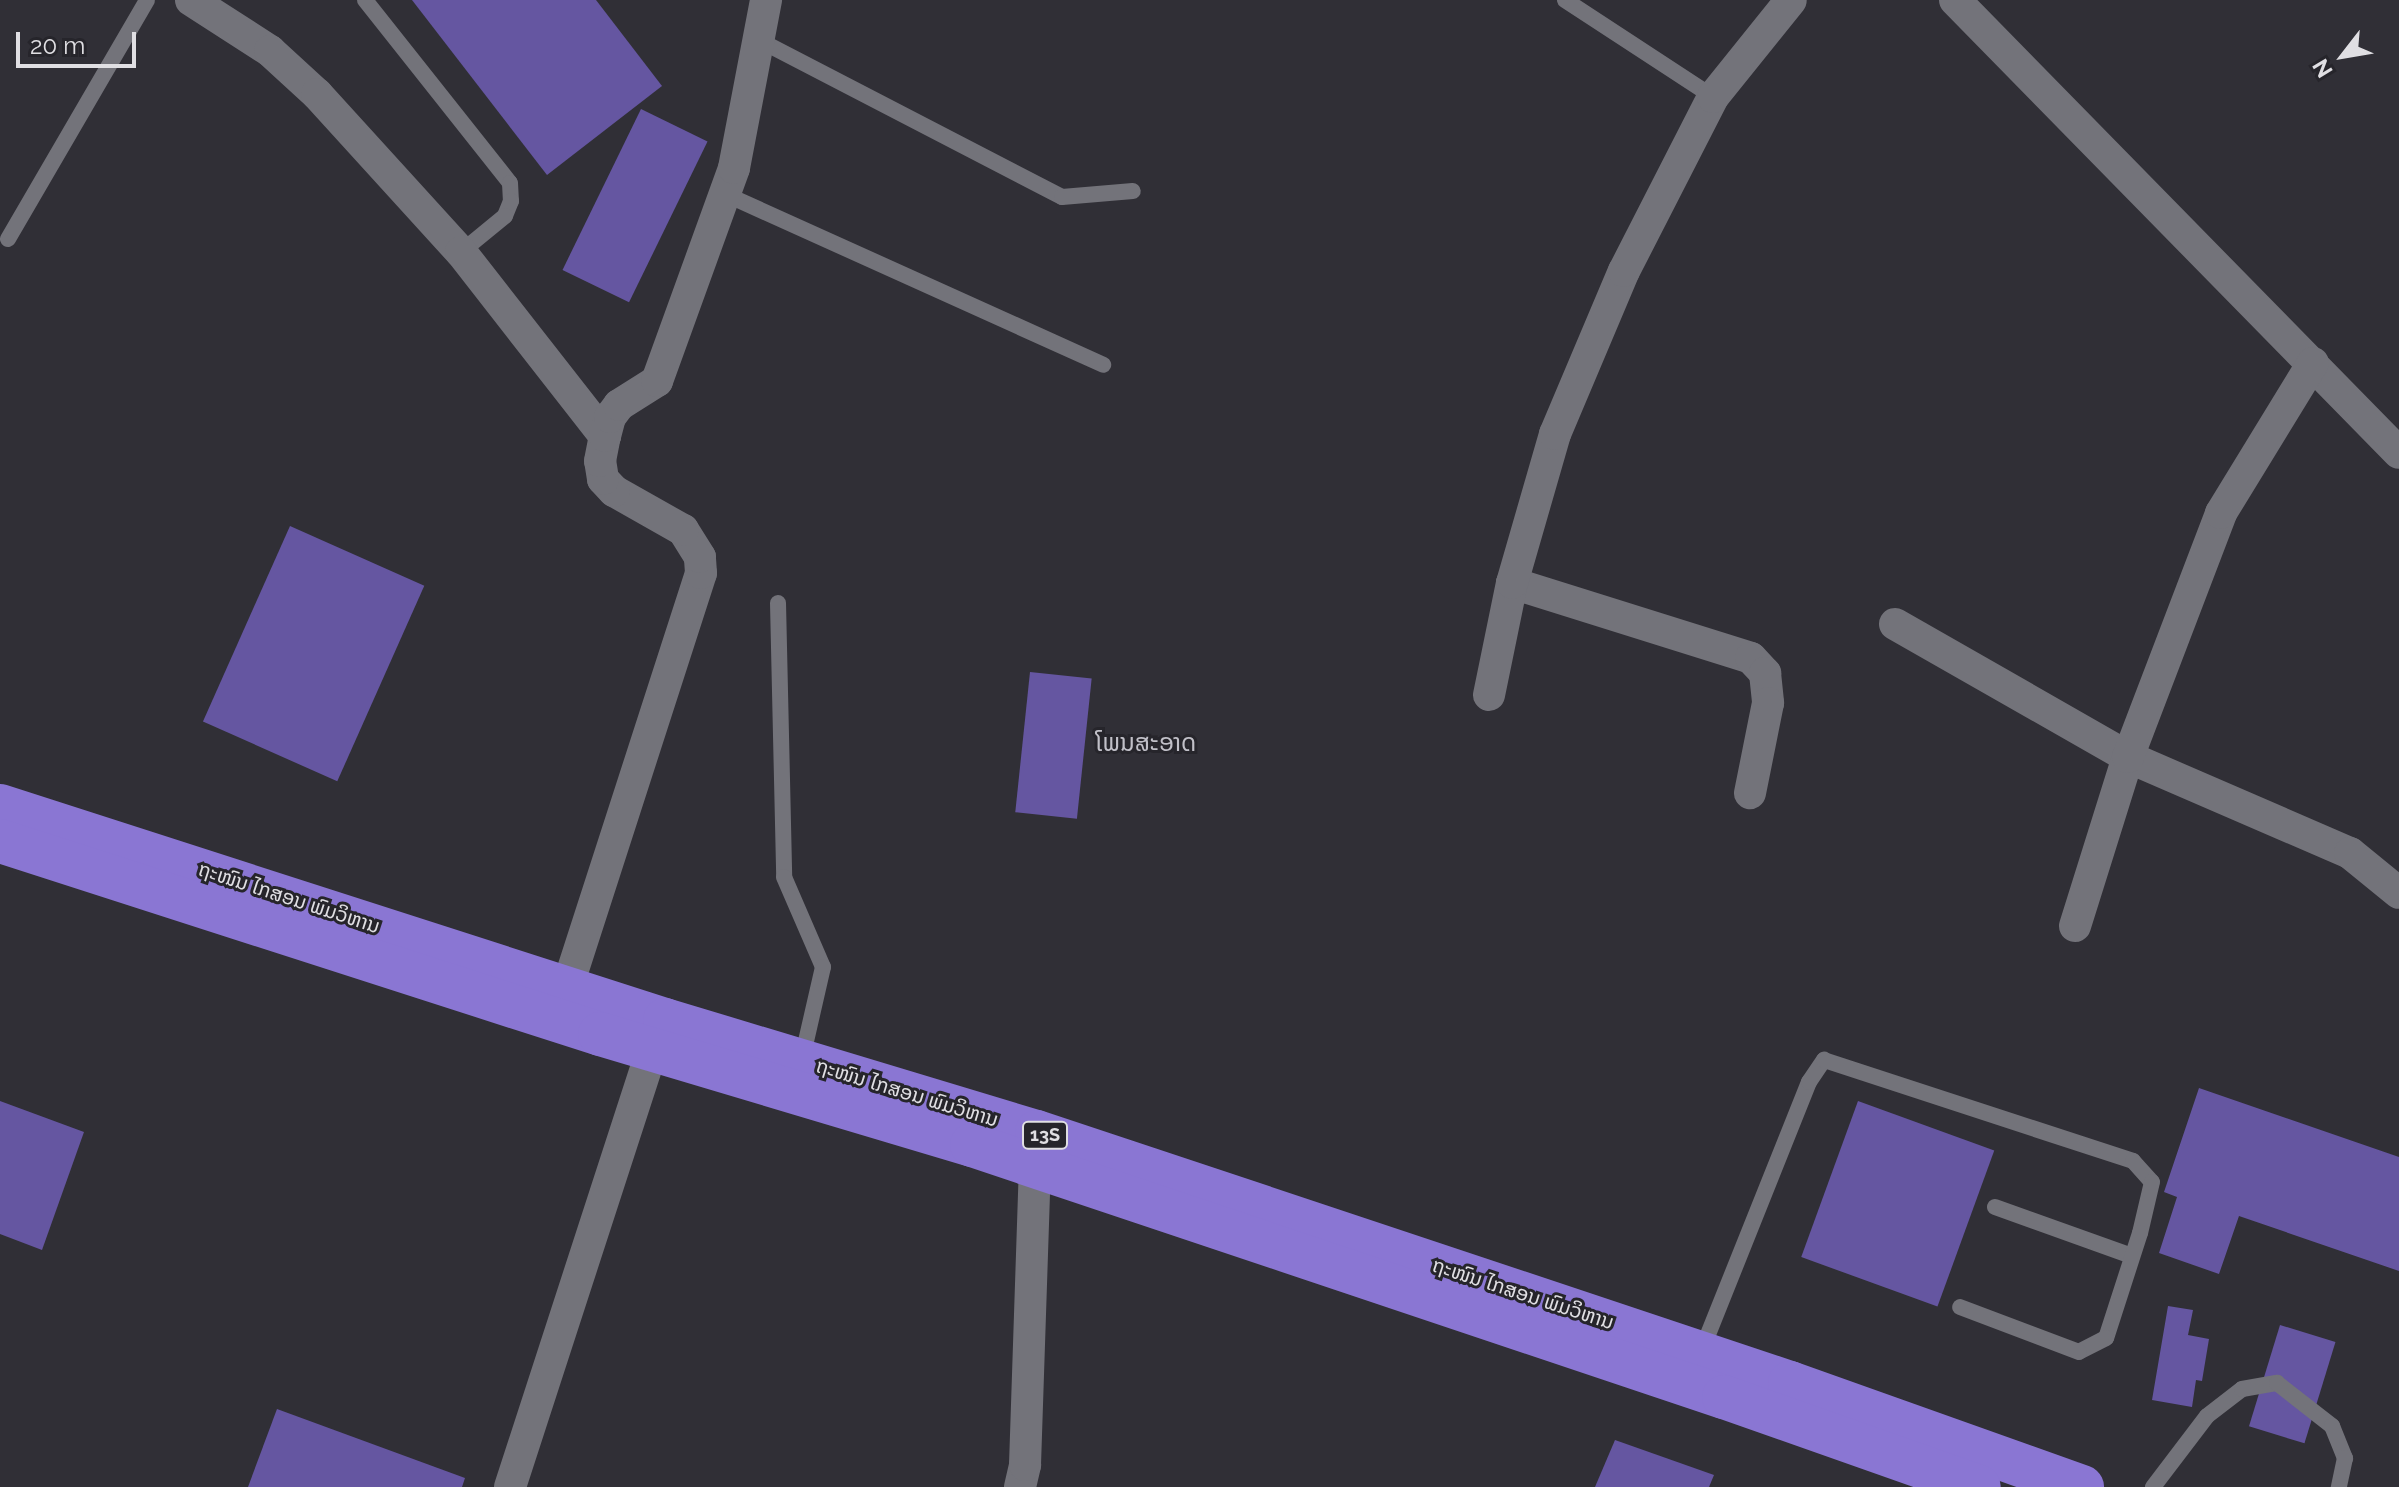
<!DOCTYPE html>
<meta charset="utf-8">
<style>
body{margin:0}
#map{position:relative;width:2399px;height:1487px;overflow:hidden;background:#302f36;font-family:Raleway,"Noto Sans Lao",sans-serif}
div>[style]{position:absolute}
.building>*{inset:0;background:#6556a1;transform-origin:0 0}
.service>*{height:16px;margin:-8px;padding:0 8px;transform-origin:8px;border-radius:8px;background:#73737a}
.minor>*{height:32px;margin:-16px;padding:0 16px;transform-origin:16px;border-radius:16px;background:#73737a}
.trunk>*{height:44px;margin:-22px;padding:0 22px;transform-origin:22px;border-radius:22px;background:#8a76d3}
span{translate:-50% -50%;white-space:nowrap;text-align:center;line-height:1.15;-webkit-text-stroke:6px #26252b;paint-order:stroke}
.shield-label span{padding:2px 6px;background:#26252b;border:2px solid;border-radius:6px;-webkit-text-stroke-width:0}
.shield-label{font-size:18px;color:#e0dfe3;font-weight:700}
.street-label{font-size:20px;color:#e0dfe3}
.quarter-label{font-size:24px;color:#c1c0c8}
.north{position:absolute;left:2303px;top:16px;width:80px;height:80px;-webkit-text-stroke:6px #26252b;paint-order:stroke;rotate:239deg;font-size:22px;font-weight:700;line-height:32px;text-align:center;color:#e0dfe3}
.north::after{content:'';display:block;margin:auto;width:28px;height:36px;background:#e0dfe3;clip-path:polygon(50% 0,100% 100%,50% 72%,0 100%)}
.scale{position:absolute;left:16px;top:32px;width:120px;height:36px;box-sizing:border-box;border:4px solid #e0dfe3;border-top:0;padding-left:10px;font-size:24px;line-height:28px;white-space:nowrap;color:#e0dfe3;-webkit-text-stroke:6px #26252b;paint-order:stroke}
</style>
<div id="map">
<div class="building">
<div style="clip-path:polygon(412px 0,596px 0,662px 86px,547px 175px)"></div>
<div style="left:641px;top:109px;width:74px;height:179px;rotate:26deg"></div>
<div style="left:290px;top:526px;width:147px;height:214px;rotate:24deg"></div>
<div style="left:1030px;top:672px;width:62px;height:141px;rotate:6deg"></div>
<div style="clip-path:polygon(2199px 1088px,2399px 1157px,2399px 1271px,2239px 1216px,2219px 1274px,2159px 1253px,2177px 1197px,2164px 1192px)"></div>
<div style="clip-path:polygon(0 1101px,84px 1132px,42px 1250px,0 1234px)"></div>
<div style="left:1858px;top:1101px;width:145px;height:166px;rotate:20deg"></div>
<div style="clip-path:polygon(2168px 1306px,2193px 1310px,2188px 1335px,2209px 1339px,2202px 1381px,2196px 1380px,2192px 1407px,2152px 1400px)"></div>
<div style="left:2280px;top:1325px;width:58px;height:106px;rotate:17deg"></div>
<div style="clip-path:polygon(277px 1409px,465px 1478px,462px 1487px,248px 1487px)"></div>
<div style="clip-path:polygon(1615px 1440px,1714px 1475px,1709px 1487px,1595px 1487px)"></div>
</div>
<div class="service">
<div style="left:365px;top:0;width:233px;rotate:51.6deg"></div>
<div style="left:510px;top:183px;width:18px;rotate:87deg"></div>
<div style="left:511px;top:201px;width:16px;rotate:112deg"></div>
<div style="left:505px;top:216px;width:57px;rotate:140.7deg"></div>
<div style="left:1565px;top:0;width:177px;rotate:33.2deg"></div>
<div style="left:759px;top:40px;width:341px;rotate:27.4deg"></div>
<div style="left:1062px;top:197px;width:71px;rotate:-4.8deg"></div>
<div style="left:725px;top:194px;width:415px;rotate:24.3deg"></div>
<div style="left:8px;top:239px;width:276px;rotate:-59.8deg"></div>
<div style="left:778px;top:603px;width:274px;rotate:88.7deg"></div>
<div style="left:784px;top:877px;width:98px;rotate:66.6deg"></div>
<div style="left:823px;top:967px;width:94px;rotate:102.9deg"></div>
<div style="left:1995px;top:1207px;width:145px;rotate:19.7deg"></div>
<div style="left:1701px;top:1352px;width:291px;rotate:-68.2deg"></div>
<div style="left:1809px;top:1082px;width:27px;rotate:-56deg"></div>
<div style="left:1824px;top:1060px;width:325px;rotate:18.1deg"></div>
<div style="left:2133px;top:1161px;width:28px;rotate:48deg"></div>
<div style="left:2152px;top:1182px;width:52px;rotate:103.2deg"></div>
<div style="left:2140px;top:1233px;width:110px;rotate:107.9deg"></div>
<div style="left:2106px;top:1338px;width:30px;rotate:153deg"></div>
<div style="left:2079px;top:1352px;width:127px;rotate:-159.3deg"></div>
<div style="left:2153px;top:1487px;width:89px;rotate:-52.7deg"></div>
<div style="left:2207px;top:1416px;width:44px;rotate:-37.6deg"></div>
<div style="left:2242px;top:1389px;width:36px;rotate:-10deg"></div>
<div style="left:2277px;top:1383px;width:70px;rotate:38deg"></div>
<div style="left:2332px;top:1426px;width:35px;rotate:68deg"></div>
<div style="left:2345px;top:1458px;width:30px;rotate:102deg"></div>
</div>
<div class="minor">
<div style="left:191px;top:0;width:94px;rotate:32.8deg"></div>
<div style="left:270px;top:51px;width:64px;rotate:42.5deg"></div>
<div style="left:317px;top:94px;width:214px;rotate:47.7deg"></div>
<div style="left:461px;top:252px;width:234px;rotate:52deg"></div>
<div style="left:1955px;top:0;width:634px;rotate:45.57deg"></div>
<div style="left:1512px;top:583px;width:250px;rotate:17.4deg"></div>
<div style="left:1751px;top:658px;width:21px;rotate:47deg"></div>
<div style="left:1765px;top:673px;width:30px;rotate:84deg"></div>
<div style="left:1768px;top:703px;width:92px;rotate:101.3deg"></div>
<div style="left:1895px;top:624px;width:268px;rotate:29.7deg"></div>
<div style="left:2128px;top:757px;width:242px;rotate:23.4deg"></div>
<div style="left:2350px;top:853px;width:63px;rotate:39.2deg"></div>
<div style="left:1489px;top:695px;width:114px;rotate:-78.4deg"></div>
<div style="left:1512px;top:583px;width:155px;rotate:-73.9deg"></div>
<div style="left:1555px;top:434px;width:177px;rotate:-67.1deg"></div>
<div style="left:1624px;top:271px;width:195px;rotate:-62.9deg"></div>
<div style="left:1713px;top:97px;width:124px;rotate:-51.2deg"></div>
<div style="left:2075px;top:926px;width:177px;rotate:-72.6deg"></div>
<div style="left:2128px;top:757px;width:261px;rotate:-69.1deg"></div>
<div style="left:2221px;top:513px;width:176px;rotate:-58.5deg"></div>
<div style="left:567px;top:988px;width:436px;rotate:-72.1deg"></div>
<div style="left:701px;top:573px;width:16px;rotate:-94deg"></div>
<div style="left:700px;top:557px;width:32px;rotate:-122deg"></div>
<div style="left:683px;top:530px;width:79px;rotate:-150.5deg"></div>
<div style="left:614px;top:491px;width:16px;rotate:-133deg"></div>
<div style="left:603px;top:479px;width:18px;rotate:-99deg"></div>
<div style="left:600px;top:461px;width:25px;rotate:-79deg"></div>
<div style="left:605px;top:436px;width:20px;rotate:-75deg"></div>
<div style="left:610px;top:417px;width:15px;rotate:-53deg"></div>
<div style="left:619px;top:405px;width:45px;rotate:-32.3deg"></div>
<div style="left:657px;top:381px;width:226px;rotate:-70.1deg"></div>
<div style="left:734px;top:168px;width:171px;rotate:-79.2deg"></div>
<div style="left:510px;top:1487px;width:460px;rotate:-72deg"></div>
<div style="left:1020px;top:1487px;width:23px;rotate:-77deg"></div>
<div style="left:1025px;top:1465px;width:299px;rotate:-88.1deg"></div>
</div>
<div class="trunk">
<div style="left:0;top:806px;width:699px;rotate:17.84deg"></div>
<div style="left:665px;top:1020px;width:388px;rotate:16.8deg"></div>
<div style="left:1037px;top:1132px;width:794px;rotate:18.43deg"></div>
<div style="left:1790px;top:1383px;width:310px;rotate:19.6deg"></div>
<div style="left:0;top:841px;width:630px;rotate:17.83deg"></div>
<div style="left:600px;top:1034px;width:388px;rotate:16.6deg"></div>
<div style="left:972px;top:1145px;width:793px;rotate:18.53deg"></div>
<div style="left:1724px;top:1397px;width:270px;rotate:19.4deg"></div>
</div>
<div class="shield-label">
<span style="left:1045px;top:1135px">13S</span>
</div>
<div class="street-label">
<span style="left:289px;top:898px;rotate:18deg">ຖະໜົນ ໄກສອນ ພົມວິຫານ</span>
<span style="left:907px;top:1093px;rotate:17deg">ຖະໜົນ ໄກສອນ ພົມວິຫານ</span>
<span style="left:1523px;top:1294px;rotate:18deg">ຖະໜົນ ໄກສອນ ພົມວິຫານ</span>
</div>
<div class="quarter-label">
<span style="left:1146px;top:743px">ໂພນສະອາດ</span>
</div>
<div class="north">N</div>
<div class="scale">20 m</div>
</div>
